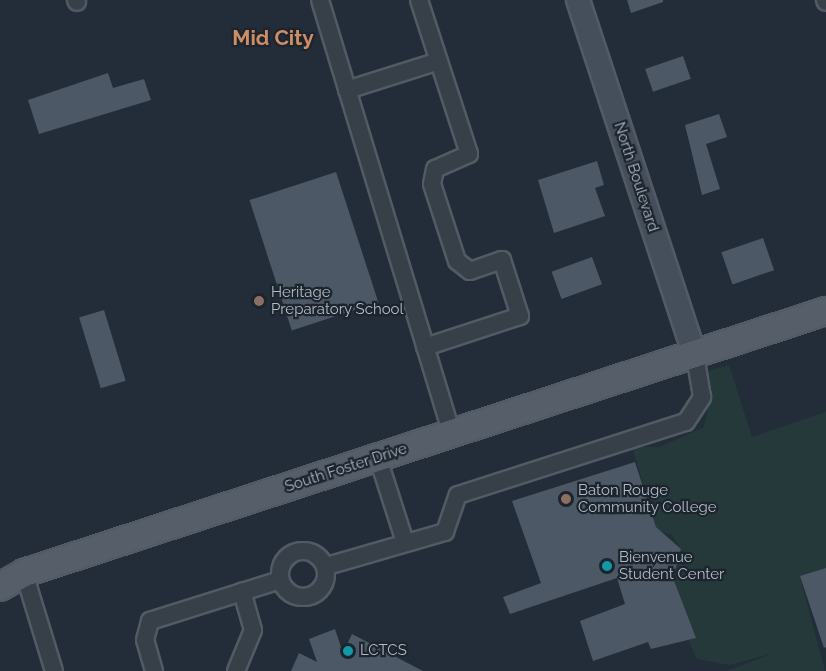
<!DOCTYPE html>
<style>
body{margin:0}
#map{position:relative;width:826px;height:671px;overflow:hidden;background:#232d39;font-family:Raleway,sans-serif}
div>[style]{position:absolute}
.green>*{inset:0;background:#25393a}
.building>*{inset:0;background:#4c5865;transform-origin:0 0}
.roads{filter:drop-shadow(2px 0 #525a64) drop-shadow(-2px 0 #525a64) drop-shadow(0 2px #525a64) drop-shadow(0 -2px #525a64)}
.street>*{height:16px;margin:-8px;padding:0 8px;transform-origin:8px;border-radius:8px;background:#373f49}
.street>.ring{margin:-8px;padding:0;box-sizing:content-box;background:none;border:16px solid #373f49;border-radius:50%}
.secondary>*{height:22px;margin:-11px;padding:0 11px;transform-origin:11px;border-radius:11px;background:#454f5c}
.primary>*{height:26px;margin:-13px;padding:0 13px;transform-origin:13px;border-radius:13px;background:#555e69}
.dots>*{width:16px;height:16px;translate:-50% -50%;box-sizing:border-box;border:3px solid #1c242e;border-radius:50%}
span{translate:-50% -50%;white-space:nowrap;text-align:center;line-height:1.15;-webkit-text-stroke:4.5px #1c242e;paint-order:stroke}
.street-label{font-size:15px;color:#b2bac5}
.poi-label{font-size:15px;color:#b2bac5}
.left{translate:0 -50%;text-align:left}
.district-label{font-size:21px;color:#ce8d65;font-weight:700}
</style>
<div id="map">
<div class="green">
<div style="clip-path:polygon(729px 365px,752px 437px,826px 412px,826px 568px,800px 577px,825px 671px,727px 671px,774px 653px,729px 665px,697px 659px,688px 640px,695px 638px,673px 578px,681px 549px,672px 535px,657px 530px,632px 447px,660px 447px,704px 427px,711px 394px,708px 371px)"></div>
</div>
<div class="building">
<div style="clip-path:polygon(627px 0,663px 0,663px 2px,631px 13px)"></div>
<div style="left:683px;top:56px;width:24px;height:40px;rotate:71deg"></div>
<div style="clip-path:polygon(108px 73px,113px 88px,144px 79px,151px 100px,39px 134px,28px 100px)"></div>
<div style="clip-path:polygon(719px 114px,727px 137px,706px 144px,720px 189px,702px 195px,685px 125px)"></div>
<div style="clip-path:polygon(597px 161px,604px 185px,595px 188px,605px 216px,554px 233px,538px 180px)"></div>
<div style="left:336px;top:172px;width:137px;height:91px;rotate:72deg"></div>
<div style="left:763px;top:238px;width:34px;height:44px;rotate:71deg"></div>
<div style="left:592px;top:257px;width:29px;height:43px;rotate:70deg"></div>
<div style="left:104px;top:310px;width:74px;height:26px;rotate:73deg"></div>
<div style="clip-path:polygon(635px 462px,656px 527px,681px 549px,673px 578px,696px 638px,651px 649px,648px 642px,593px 661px,580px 621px,625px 604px,617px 578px,510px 614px,503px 597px,541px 583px,512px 501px)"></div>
<div style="clip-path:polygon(826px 568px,826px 647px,824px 648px,800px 576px)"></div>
<div style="clip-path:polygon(335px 629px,343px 653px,352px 634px,423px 671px,291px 671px,299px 653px,317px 662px,309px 639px)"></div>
</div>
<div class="roads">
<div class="street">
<div style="left:76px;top:0;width:2px;rotate:63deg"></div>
<div style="left:320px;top:0;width:454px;rotate:73.1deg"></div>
<div style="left:419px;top:0;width:162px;rotate:72deg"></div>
<div style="left:469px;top:154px;width:37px;rotate:156deg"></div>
<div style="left:435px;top:169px;width:15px;rotate:101deg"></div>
<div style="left:432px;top:184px;width:81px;rotate:72deg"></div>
<div style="left:457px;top:261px;width:16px;rotate:38deg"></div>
<div style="left:470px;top:271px;width:34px;rotate:-19deg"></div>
<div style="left:502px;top:260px;width:59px;rotate:72.2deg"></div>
<div style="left:520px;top:316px;width:100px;rotate:161.9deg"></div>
<div style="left:825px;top:0;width:2px;rotate:63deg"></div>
<div style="left:347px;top:90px;width:96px;rotate:-17.5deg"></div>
<div style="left:378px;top:458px;width:88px;rotate:72.2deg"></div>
<div class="ring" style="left:280px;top:551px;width:30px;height:30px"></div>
<div style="left:327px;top:566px;width:123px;rotate:-16.1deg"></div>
<div style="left:445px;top:532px;width:39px;rotate:-71deg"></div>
<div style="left:458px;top:495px;width:239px;rotate:-17.8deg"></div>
<div style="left:686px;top:422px;width:30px;rotate:-57deg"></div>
<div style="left:702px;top:397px;width:43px;rotate:-99.5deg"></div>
<div style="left:24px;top:573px;width:102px;rotate:73deg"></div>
<div style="left:154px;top:671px;width:32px;rotate:-106deg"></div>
<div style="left:145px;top:640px;width:20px;rotate:-75deg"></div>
<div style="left:150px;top:621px;width:136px;rotate:-17.5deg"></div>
<div style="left:236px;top:671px;width:44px;rotate:-67.5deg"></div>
<div style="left:253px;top:630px;width:40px;rotate:-106deg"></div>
</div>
<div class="secondary">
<div style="left:578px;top:0;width:374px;rotate:71.8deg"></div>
</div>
<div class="primary">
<div style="left:0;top:587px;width:28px;rotate:-30deg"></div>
<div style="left:24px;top:573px;width:844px;rotate:-18.09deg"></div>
</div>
</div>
<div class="dots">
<div style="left:259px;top:301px;background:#8d6e63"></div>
<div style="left:566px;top:499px;background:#8d6e63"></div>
<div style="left:607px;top:566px;background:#0f9aa8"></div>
<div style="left:348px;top:651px;background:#0f9aa8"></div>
</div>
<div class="street-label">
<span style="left:636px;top:177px;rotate:72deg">North Boulevard</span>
<span style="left:346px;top:468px;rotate:-18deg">South Foster Drive</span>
</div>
<div class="poi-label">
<span class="left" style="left:271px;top:301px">Heritage<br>Preparatory School</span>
<span class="left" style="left:578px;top:499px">Baton Rouge<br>Community College</span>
<span class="left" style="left:619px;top:566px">Bienvenue<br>Student Center</span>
<span class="left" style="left:360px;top:651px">LCTCS</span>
</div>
<div class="district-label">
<span style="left:273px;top:38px">Mid City</span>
</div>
</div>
